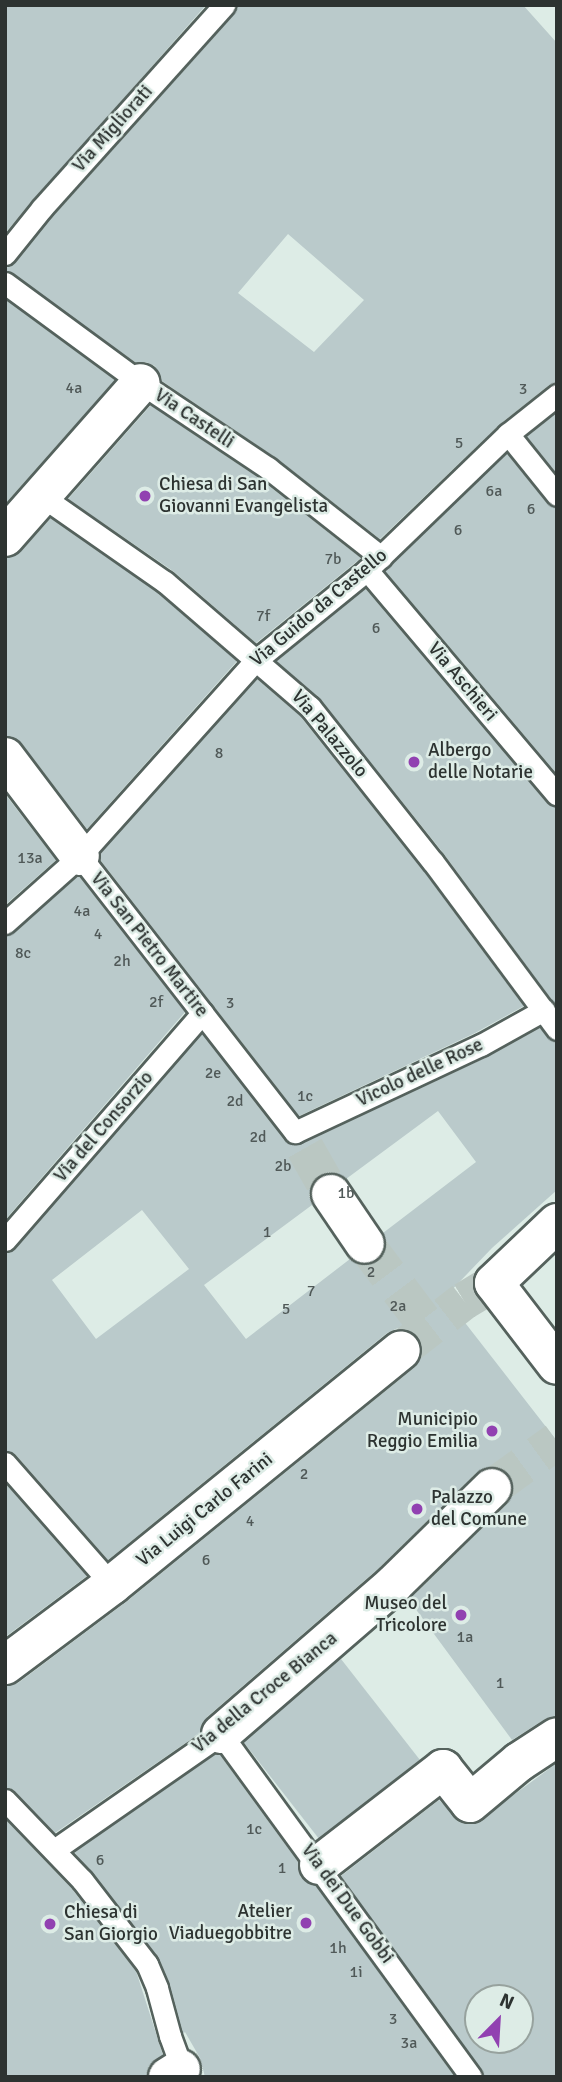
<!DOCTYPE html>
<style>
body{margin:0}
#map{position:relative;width:562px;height:2082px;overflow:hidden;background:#ddece6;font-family:Signika,sans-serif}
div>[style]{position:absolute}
.building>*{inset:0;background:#bacacb;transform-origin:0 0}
.street-tunnel>*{height:38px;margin-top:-19px;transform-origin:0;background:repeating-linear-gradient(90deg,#bac7c2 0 38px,transparent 0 57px)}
.roads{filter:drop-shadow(2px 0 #55625d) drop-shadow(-2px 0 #55625d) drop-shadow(0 2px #55625d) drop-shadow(0 -2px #55625d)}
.lane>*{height:21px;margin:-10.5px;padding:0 10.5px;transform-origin:10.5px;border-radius:10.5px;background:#fff}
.street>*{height:38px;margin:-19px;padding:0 19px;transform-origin:19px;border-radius:19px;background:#fff}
.dots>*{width:19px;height:19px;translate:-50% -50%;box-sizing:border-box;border:4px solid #ddece6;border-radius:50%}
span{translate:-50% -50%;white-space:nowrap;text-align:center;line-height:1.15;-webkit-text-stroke:5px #ddece6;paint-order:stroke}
.number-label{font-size:16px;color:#505958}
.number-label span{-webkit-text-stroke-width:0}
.street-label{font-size:19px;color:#2d3331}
.poi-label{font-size:19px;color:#2d3331}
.left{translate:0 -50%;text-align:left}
.right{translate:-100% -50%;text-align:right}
.frame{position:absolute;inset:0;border:7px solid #2d3331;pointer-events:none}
.north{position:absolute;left:464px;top:1984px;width:70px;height:70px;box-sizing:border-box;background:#ddece6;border:2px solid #97a29e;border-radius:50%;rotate:24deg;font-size:19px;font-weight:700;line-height:28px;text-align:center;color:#2d3331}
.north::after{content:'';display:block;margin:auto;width:24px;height:32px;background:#9141b1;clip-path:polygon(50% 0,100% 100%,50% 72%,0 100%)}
</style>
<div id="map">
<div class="building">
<div style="clip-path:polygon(5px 5px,206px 5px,5px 233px)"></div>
<div style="clip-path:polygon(evenodd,237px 5px,523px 5px,557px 43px,557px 382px,549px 385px,500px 424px,380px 539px,276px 458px,162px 381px,155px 366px,146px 362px,135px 362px,5px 270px,234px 14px,237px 5px,288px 234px,364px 300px,314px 352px,238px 293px,288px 234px)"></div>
<div style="clip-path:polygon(5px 299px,115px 380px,5px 504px)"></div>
<div style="clip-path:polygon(151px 405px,260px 479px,361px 558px,256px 643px,173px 571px,68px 499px)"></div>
<div style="clip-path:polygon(557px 412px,557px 474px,526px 436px)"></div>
<div style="clip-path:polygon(507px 453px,547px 503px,557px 508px,557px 774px,385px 571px)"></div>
<div style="clip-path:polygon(51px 518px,157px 592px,237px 661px,87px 829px,22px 744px,5px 736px,5px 558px,21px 551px)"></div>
<div style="clip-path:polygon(365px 588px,547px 803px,557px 808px,557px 1007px,444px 854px,320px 699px,276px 661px)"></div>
<div style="clip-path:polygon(257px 679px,300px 716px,423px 870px,524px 1006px,475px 1033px,299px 1116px,101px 861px,101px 852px)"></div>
<div style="clip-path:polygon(5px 794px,56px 860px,5px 905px)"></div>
<div style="clip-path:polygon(76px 877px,80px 877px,185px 1012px,5px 1220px,5px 936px,14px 933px)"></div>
<div style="clip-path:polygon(evenodd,540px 1027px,547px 1037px,557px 1042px,557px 1190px,492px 1248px,445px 1297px,557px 1441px,557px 1715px,545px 1719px,512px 1740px,409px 1600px,507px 1504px,513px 1495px,513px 1483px,508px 1473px,499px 1467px,487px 1467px,477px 1472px,379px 1568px,207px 1717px,200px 1733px,55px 1833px,14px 1791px,5px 1787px,5px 1686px,18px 1683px,126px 1602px,415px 1367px,421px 1358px,423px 1347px,418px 1337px,409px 1330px,398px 1328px,387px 1333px,108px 1560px,15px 1454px,5px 1450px,5px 1253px,15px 1249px,202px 1033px,285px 1140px,295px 1145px,487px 1057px,540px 1027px,438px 1111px,476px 1162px,383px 1233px,387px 1243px,385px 1253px,378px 1262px,366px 1266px,350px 1259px,246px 1339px,204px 1285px,312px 1205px,309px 1195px,311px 1185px,318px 1176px,330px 1172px,346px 1179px,438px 1111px,540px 1027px,142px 1210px,189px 1269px,96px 1339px,52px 1280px,142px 1210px)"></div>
<div style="clip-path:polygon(5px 1483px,87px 1576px,5px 1637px)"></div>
<div style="left:341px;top:1659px;width:128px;height:128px;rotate:52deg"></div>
<div style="clip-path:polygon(214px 1755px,220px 1755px,298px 1862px,301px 1878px,316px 1886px,455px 2077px,205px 2077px,200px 2058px,185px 2032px,183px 2034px,159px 1959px,74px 1852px)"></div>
<div style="clip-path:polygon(evenodd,557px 1763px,557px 2077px,484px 2077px,341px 1876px,439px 1800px,462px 1823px,474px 1824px,557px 1763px,478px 1998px,520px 1998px,520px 2040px,478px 2040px,478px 1998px)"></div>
<div style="clip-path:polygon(5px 1819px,72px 1889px,136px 1971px,163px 2055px,149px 2066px,146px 2077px,5px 2077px)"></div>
</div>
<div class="street-tunnel">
<div style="left:305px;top:1148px;width:53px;rotate:60.5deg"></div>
<div style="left:365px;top:1244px;width:106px;rotate:53deg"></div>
<div style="left:401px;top:1350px;width:80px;rotate:-37.9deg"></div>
<div style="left:464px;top:1301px;width:35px;rotate:-31deg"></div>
<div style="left:492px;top:1488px;width:80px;rotate:-35.9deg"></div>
</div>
<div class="roads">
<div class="lane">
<div style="left:5px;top:254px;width:59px;rotate:-51.2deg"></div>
<div style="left:42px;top:208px;width:273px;rotate:-48.1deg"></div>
<div style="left:5px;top:283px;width:169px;rotate:36.3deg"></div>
<div style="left:141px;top:383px;width:153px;rotate:33.8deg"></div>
<div style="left:268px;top:468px;width:144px;rotate:38.2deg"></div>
<div style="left:508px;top:434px;width:78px;rotate:51.2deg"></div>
<div style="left:43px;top:497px;width:149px;rotate:34.9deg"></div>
<div style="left:165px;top:582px;width:191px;rotate:40.8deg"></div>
<div style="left:310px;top:707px;width:198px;rotate:51.6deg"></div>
<div style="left:433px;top:862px;width:208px;rotate:53.4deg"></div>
<div style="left:367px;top:570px;width:294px;rotate:49.8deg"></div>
<div style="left:80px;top:856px;width:350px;rotate:52.1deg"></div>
<div style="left:295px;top:1132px;width:205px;rotate:-25.1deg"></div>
<div style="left:481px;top:1045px;width:72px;rotate:-29.1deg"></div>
<div style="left:5px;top:923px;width:101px;rotate:-41.8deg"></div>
<div style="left:80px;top:856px;width:262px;rotate:-48.1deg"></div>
<div style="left:255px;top:661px;width:144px;rotate:-39.1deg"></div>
<div style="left:367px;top:570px;width:196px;rotate:-44deg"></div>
<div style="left:508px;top:434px;width:63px;rotate:-38.5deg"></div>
<div style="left:5px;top:1240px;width:301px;rotate:-49deg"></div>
<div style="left:5px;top:1463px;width:162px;rotate:48.7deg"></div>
<div style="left:5px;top:1800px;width:111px;rotate:46.1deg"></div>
<div style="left:82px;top:1880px;width:106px;rotate:52.3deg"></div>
<div style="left:147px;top:1964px;width:26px;rotate:67deg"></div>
<div style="left:157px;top:1988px;width:50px;rotate:74.8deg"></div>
<div style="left:170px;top:2036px;width:44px;rotate:69.9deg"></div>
<div style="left:54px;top:1850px;width:203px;rotate:-34.8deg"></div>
<div style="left:221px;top:1734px;width:424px;rotate:53.9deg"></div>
</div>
<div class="street">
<div style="left:5px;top:537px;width:205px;rotate:-48.6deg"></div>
<div style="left:5px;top:757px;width:124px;rotate:52.9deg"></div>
<div style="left:331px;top:1194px;width:60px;rotate:55.8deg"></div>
<div style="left:557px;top:1223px;width:87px;rotate:136.4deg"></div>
<div style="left:494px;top:1283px;width:103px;rotate:52.5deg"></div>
<div style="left:5px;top:1665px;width:134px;rotate:-36.8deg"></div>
<div style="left:112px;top:1585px;width:372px;rotate:-39.1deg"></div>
<div style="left:221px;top:1734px;width:229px;rotate:-40.9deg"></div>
<div style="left:394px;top:1584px;width:137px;rotate:-44.4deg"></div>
<div style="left:319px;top:1865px;width:157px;rotate:-37.7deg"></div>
<div style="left:443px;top:1769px;width:43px;rotate:51.5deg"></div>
<div style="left:470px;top:1803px;width:64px;rotate:-39.9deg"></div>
<div style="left:519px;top:1762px;width:45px;rotate:-33.3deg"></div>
<div style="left:168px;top:2077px;width:15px;rotate:-32deg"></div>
</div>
</div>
<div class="dots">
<div style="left:145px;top:496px;background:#9141b1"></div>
<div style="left:414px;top:762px;background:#9141b1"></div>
<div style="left:492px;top:1431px;background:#9141b1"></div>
<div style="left:417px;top:1509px;background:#9141b1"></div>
<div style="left:461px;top:1615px;background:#9141b1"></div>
<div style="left:306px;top:1923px;background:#9141b1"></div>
<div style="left:50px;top:1924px;background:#9141b1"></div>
</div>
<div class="number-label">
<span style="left:74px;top:388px">4a</span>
<span style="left:523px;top:389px">3</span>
<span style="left:459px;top:443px">5</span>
<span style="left:494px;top:491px">6a</span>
<span style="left:531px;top:509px">6</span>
<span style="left:458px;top:530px">6</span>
<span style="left:333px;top:559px">7b</span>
<span style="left:263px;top:616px">7f</span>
<span style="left:376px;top:628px">6</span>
<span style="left:219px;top:753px">8</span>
<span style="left:30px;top:858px">13a</span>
<span style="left:82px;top:911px">4a</span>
<span style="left:98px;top:934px">4</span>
<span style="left:23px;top:953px">8c</span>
<span style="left:122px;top:961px">2h</span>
<span style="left:156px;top:1002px">2f</span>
<span style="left:230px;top:1003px">3</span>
<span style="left:213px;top:1073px">2e</span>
<span style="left:305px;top:1096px">1c</span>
<span style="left:235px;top:1101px">2d</span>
<span style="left:258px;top:1137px">2d</span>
<span style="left:283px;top:1166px">2b</span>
<span style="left:346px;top:1193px">1b</span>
<span style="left:267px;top:1232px">1</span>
<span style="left:371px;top:1272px">2</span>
<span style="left:311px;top:1291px">7</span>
<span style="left:398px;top:1306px">2a</span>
<span style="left:286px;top:1309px">5</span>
<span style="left:304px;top:1474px">2</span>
<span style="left:250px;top:1521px">4</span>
<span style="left:206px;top:1560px">6</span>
<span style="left:465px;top:1637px">1a</span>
<span style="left:500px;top:1683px">1</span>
<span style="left:254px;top:1829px">1c</span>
<span style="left:100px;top:1860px">6</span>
<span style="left:282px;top:1868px">1</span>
<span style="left:338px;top:1948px">1h</span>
<span style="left:356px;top:1972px">1i</span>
<span style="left:393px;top:2019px">3</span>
<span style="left:409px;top:2043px">3a</span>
</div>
<div class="street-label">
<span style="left:113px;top:129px;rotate:-48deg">Via Migliorati</span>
<span style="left:194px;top:419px;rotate:34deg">Via Castelli</span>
<span style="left:319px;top:608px;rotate:-40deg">Via Guido da Castello</span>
<span style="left:462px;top:682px;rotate:50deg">Via Aschieri</span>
<span style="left:329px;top:734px;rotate:50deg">Via Palazzolo</span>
<span style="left:149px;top:945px;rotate:52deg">Via San Pietro Martire</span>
<span style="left:420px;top:1073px;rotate:-25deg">Vicolo delle Rose</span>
<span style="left:104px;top:1127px;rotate:-49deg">Via del Consorzio</span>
<span style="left:205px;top:1510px;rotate:-39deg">Via Luigi Carlo Farini</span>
<span style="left:265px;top:1693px;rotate:-39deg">Via della Croce Bianca</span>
<span style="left:347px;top:1904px;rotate:54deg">Via dei Due Gobbi</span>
</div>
<div class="poi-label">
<span class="left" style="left:159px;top:496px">Chiesa di San<br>Giovanni Evangelista</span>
<span class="left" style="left:428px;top:762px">Albergo<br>delle Notarie</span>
<span class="right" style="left:478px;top:1431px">Municipio<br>Reggio Emilia</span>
<span class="left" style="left:431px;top:1509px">Palazzo<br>del Comune</span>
<span class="right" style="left:447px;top:1615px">Museo del<br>Tricolore</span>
<span class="right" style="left:292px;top:1923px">Atelier<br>Viaduegobbitre</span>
<span class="left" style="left:64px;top:1924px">Chiesa di<br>San Giorgio</span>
</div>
<div class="frame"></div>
<div class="north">N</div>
</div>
